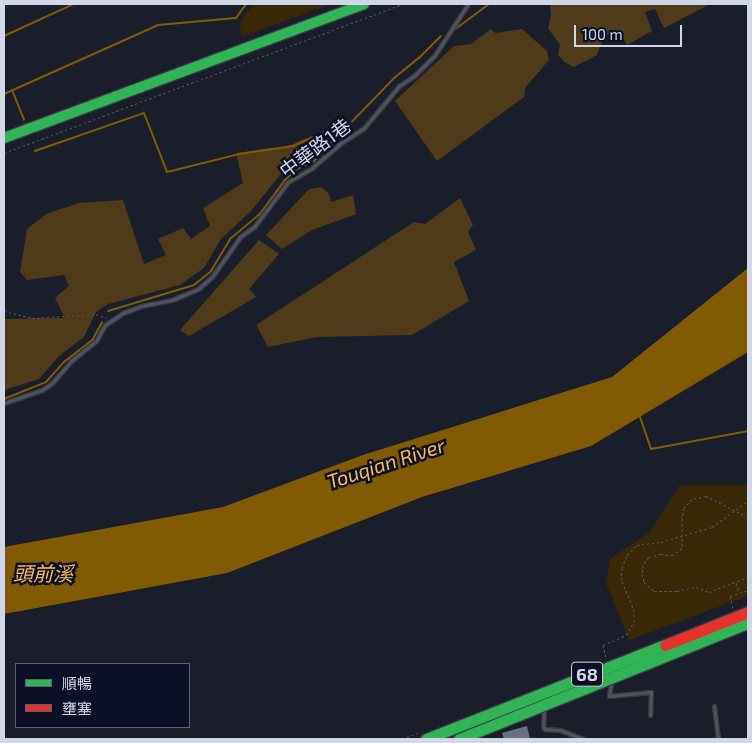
<!DOCTYPE html>
<meta charset="utf-8">
<style>
body{margin:0}
#map{position:relative;width:752px;height:743px;overflow:hidden;background:#1a1e2a;font-family:"Exo 2","Noto Sans TC",sans-serif}
div>[style]{position:absolute}
.green>*{inset:0;background:#392806}
.forest>*{inset:0;background:#4f3b19}
.water>*{inset:0;background:#805b04}
.stream>*{height:2px;margin:-1px;padding:0 1px;transform-origin:1px;border-radius:1px;background:#805b04}
.building>*{inset:0;background:#696f82}
.path>*{height:1px;margin-top:-0.5px;transform-origin:0;background:repeating-linear-gradient(90deg,#545660 0 2.5px,transparent 0 5px)}
.roads{filter:drop-shadow(1px 0 #383a45) drop-shadow(-1px 0 #383a45) drop-shadow(0 1px #383a45) drop-shadow(0 -1px #383a45)}
.lane>*{height:3px;margin:-1.5px;padding:0 1.5px;transform-origin:1.5px;border-radius:1.5px;background:#50535c}
.fast>*{height:10px;margin:-5px;padding:0 5px;transform-origin:5px;border-radius:5px;background:#30b455}
.bridges{filter:drop-shadow(1px 0 #383a45) drop-shadow(-1px 0 #383a45) drop-shadow(0 1px #383a45) drop-shadow(0 -1px #383a45)}
.fast-bridge>*{height:11px;margin:-5.5px;padding:0 5.5px;transform-origin:5.5px;border-radius:5.5px;background:#30b455}
.jam-bridge>*{height:11px;margin:-5.5px;padding:0 5.5px;transform-origin:5.5px;border-radius:5.5px;background:#e5322d}
span{translate:-50% -50%;white-space:nowrap;text-align:center;line-height:1.15;-webkit-text-stroke:5px #0c1026;paint-order:stroke}
.shield-label span{padding:1px 4px;background:#0c1026;border:1px solid;border-radius:4px;-webkit-text-stroke-width:0}
.shield-label{font-size:18px;color:#d2d7e7;font-weight:700}
.street-label{font-size:19px;color:#d2d7e7}
.water-label{font-size:20px;color:#f9be54;font-style:italic}
.frame{position:absolute;inset:0;border:5px solid #d2d7e7;pointer-events:none}
.legend{position:absolute;left:15px;top:663px;width:175px;height:65px;box-sizing:border-box;background:#0c1026;border:1px solid #5b6073;margin:0;padding:6px 9px;list-style:none;font-size:15px;color:#d2d7e7}
.legend li{display:flex;align-items:center;gap:10px;height:25px}
.legend b{width:25px;border:1px solid #5b6073}
.scale{position:absolute;left:574px;top:25px;width:108px;height:22px;box-sizing:border-box;border:2px solid #d2d7e7;border-top:0;padding-left:6px;font-size:15px;line-height:18px;white-space:nowrap;color:#d2d7e7;-webkit-text-stroke:4px #0c1026;paint-order:stroke}
</style>
<div id="map">
<div class="green">
<div style="clip-path:polygon(253px 4px,331px 4px,241px 37px,240px 22px)"></div>
<div style="clip-path:polygon(680px 485px,748px 485px,748px 596px,629px 640px,606px 583px,610px 559px,649px 533px)"></div>
</div>
<div class="forest">
<div style="clip-path:polygon(550px 4px,710px 4px,664px 28px,655px 9px,645px 12px,652px 31px,627px 45px,619px 32px,604px 36px,597px 55px,574px 67px,564px 62px,558px 55px,560px 45px,548px 28px,551px 17px)"></div>
<div style="clip-path:polygon(491px 29px,495px 33px,522px 29px,547px 51px,549px 60px,525px 88px,524px 97px,437px 161px,395px 101px,454px 46px,471px 44px)"></div>
<div style="clip-path:polygon(331px 128px,333px 136px,313px 156px,284px 170px,251px 211px,221px 239px,204px 268px,180px 285px,108px 304px,96px 312px,84px 337px,58px 357px,39px 379px,4px 390px,4px 319px,65px 318px,55px 298px,69px 286px,64px 275px,27px 280px,20px 272px,27px 229px,46px 214px,79px 203px,123px 200px,144px 264px,166px 255px,158px 239px,183px 228px,191px 239px,210px 226px,203px 208px,243px 183px,236px 153px,288px 146px)"></div>
<div style="clip-path:polygon(321px 187px,329px 194px,331px 202px,353px 195px,356px 214px,312px 230px,282px 249px,266px 235px,309px 189px)"></div>
<div style="clip-path:polygon(460px 198px,473px 225px,468px 232px,476px 250px,454px 262px,469px 301px,412px 335px,317px 337px,268px 347px,256px 325px,414px 222px,425px 224px)"></div>
<div style="clip-path:polygon(259px 240px,279px 254px,249px 289px,256px 297px,189px 336px,180px 330px)"></div>
</div>
<div class="water">
<div style="clip-path:polygon(748px 268px,748px 352px,591px 446px,422px 497px,227px 573px,4px 614px,4px 547px,223px 507px,363px 455px,612px 377px)"></div>
</div>
<div class="stream">
<div style="left:454px;top:30px;width:44px;rotate:-36.6deg"></div>
<div style="left:4px;top:36px;width:77px;rotate:-24.6deg"></div>
<div style="left:12px;top:90px;width:32px;rotate:68deg"></div>
<div style="left:4px;top:94px;width:169px;rotate:-24.1deg"></div>
<div style="left:158px;top:25px;width:78px;rotate:-5.1deg"></div>
<div style="left:236px;top:18px;width:17px;rotate:-54deg"></div>
<div style="left:35px;top:151px;width:115px;rotate:-19.2deg"></div>
<div style="left:144px;top:113px;width:63px;rotate:68.7deg"></div>
<div style="left:167px;top:172px;width:74px;rotate:-14deg"></div>
<div style="left:239px;top:154px;width:55px;rotate:-8.4deg"></div>
<div style="left:293px;top:146px;width:42px;rotate:-24.1deg"></div>
<div style="left:331px;top:129px;width:18px;rotate:-13deg"></div>
<div style="left:108px;top:311px;width:90px;rotate:-16.8deg"></div>
<div style="left:194px;top:285px;width:22px;rotate:-39deg"></div>
<div style="left:211px;top:271px;width:37px;rotate:-59deg"></div>
<div style="left:230px;top:239px;width:38px;rotate:-40deg"></div>
<div style="left:259px;top:215px;width:44px;rotate:-53.4deg"></div>
<div style="left:285px;top:180px;width:16px;rotate:-43deg"></div>
<div style="left:297px;top:169px;width:17px;rotate:-24deg"></div>
<div style="left:313px;top:162px;width:117px;rotate:-46deg"></div>
<div style="left:394px;top:78px;width:32px;rotate:-39deg"></div>
<div style="left:419px;top:58px;width:31px;rotate:-45deg"></div>
<div style="left:4px;top:399px;width:45px;rotate:-22deg"></div>
<div style="left:46px;top:382px;width:27px;rotate:-48deg"></div>
<div style="left:64px;top:362px;width:37px;rotate:-38deg"></div>
<div style="left:93px;top:339px;width:19px;rotate:-62deg"></div>
<div style="left:639px;top:414px;width:37px;rotate:71deg"></div>
<div style="left:651px;top:449px;width:99px;rotate:-10.5deg"></div>
</div>
<div class="building">
<div style="clip-path:polygon(527px 726px,530px 739px,504px 739px,502px 733px)"></div>
</div>
<div class="path">
<div style="left:4px;top:153px;width:425px;rotate:-20.5deg"></div>
<div style="left:4px;top:311px;width:29px;rotate:14deg"></div>
<div style="left:32px;top:318px;width:64px;rotate:-3.6deg"></div>
<div style="left:96px;top:314px;width:11px;rotate:22deg"></div>
<div style="left:748px;top:517px;width:47px;rotate:-153.4deg"></div>
<div style="left:706px;top:496px;width:14px;rotate:168deg"></div>
<div style="left:692px;top:499px;width:12px;rotate:132deg"></div>
<div style="left:684px;top:508px;width:11px;rotate:100deg"></div>
<div style="left:682px;top:519px;width:29px;rotate:90deg"></div>
<div style="left:682px;top:548px;width:11px;rotate:142deg"></div>
<div style="left:673px;top:555px;width:12px;rotate:-175deg"></div>
<div style="left:661px;top:554px;width:12px;rotate:166deg"></div>
<div style="left:649px;top:557px;width:10px;rotate:127deg"></div>
<div style="left:643px;top:565px;width:9px;rotate:96deg"></div>
<div style="left:642px;top:574px;width:8px;rotate:76deg"></div>
<div style="left:644px;top:582px;width:13px;rotate:42deg"></div>
<div style="left:654px;top:591px;width:23px"></div>
<div style="left:677px;top:591px;width:19px;rotate:-12deg"></div>
<div style="left:696px;top:587px;width:14px;rotate:21deg"></div>
<div style="left:709px;top:592px;width:42px;rotate:-21deg"></div>
<div style="left:736px;top:583px;width:10px;rotate:73deg"></div>
<div style="left:733px;top:608px;width:12px;rotate:-104deg"></div>
<div style="left:730px;top:596px;width:19px;rotate:-18deg"></div>
<div style="left:606px;top:657px;width:12px;rotate:-104deg"></div>
<div style="left:603px;top:645px;width:25px;rotate:-23deg"></div>
<div style="left:626px;top:635px;width:15px;rotate:-58deg"></div>
<div style="left:634px;top:622px;width:10px;rotate:-90deg"></div>
<div style="left:634px;top:612px;width:10px;rotate:-107deg"></div>
<div style="left:631px;top:602px;width:24px;rotate:-114deg"></div>
<div style="left:621px;top:580px;width:12px;rotate:-85deg"></div>
<div style="left:622px;top:568px;width:14px;rotate:-69deg"></div>
<div style="left:627px;top:555px;width:14px;rotate:-45deg"></div>
<div style="left:637px;top:545px;width:24px;rotate:-7deg"></div>
<div style="left:661px;top:542px;width:53px;rotate:-16.4deg"></div>
<div style="left:712px;top:527px;width:44px;rotate:-35.8deg"></div>
<div style="left:402px;top:739px;width:17px;rotate:-21deg"></div>
</div>
<div class="roads">
<div class="lane">
<div style="left:4px;top:403px;width:40px;rotate:-18.9deg"></div>
<div style="left:42px;top:390px;width:12px;rotate:-35deg"></div>
<div style="left:52px;top:383px;width:29px;rotate:-49deg"></div>
<div style="left:71px;top:361px;width:32px;rotate:-39deg"></div>
<div style="left:96px;top:341px;width:18px;rotate:-61deg"></div>
<div style="left:105px;top:325px;width:22px;rotate:-34deg"></div>
<div style="left:123px;top:313px;width:19px;rotate:-21deg"></div>
<div style="left:141px;top:306px;width:32px;rotate:-11deg"></div>
<div style="left:172px;top:300px;width:28px;rotate:-23deg"></div>
<div style="left:198px;top:289px;width:18px;rotate:-41deg"></div>
<div style="left:212px;top:277px;width:49px;rotate:-55deg"></div>
<div style="left:240px;top:237px;width:17px;rotate:-36deg"></div>
<div style="left:254px;top:227px;width:56px;rotate:-52.9deg"></div>
<div style="left:288px;top:182px;width:28px;rotate:-30deg"></div>
<div style="left:312px;top:168px;width:35px;rotate:-41deg"></div>
<div style="left:338px;top:145px;width:31px;rotate:-33deg"></div>
<div style="left:364px;top:128px;width:55px;rotate:-50.2deg"></div>
<div style="left:399px;top:86px;width:18px;rotate:-34deg"></div>
<div style="left:414px;top:76px;width:30px;rotate:-45deg"></div>
<div style="left:435px;top:55px;width:61px;rotate:-57.1deg"></div>
<div style="left:611px;top:683px;width:13px;rotate:99deg"></div>
<div style="left:609px;top:696px;width:42px;rotate:-5.4deg"></div>
<div style="left:651px;top:692px;width:23px;rotate:92deg"></div>
<div style="left:714px;top:706px;width:33px;rotate:83deg"></div>
<div style="left:544px;top:710px;width:17px;rotate:93deg"></div>
<div style="left:543px;top:727px;width:3px;rotate:45deg"></div>
<div style="left:545px;top:729px;width:15px;rotate:4deg"></div>
<div style="left:560px;top:730px;width:26px;rotate:21deg"></div>
</div>
<div class="fast">
<div style="left:4px;top:138px;width:384px;rotate:-20.4deg"></div>
</div>
</div>
<div class="bridges">
<div class="fast-bridge">
<div style="left:426px;top:739px;width:257px;rotate:-21.5deg"></div>
<div style="left:459px;top:739px;width:311px;rotate:-21.9deg"></div>
</div>
<div class="jam-bridge">
<div style="left:665px;top:645px;width:89px;rotate:-21.7deg"></div>
</div>
</div>
<div class="shield-label">
<span style="left:587px;top:674px">68</span>
</div>
<div class="street-label">
<span style="left:315px;top:148px;rotate:-37deg">中華路1巷</span>
</div>
<div class="water-label">
<span style="left:386px;top:463px;rotate:-18deg">Touqian River</span>
<span style="left:43px;top:573px">頭前溪</span>
</div>
<div class="frame"></div>
<ul class="legend">
<li><b style="height:6px;background:#30b455"></b>順暢</li>
<li><b style="height:6px;background:#e5322d"></b>壅塞</li>
</ul>
<div class="scale">100 m</div>
</div>
